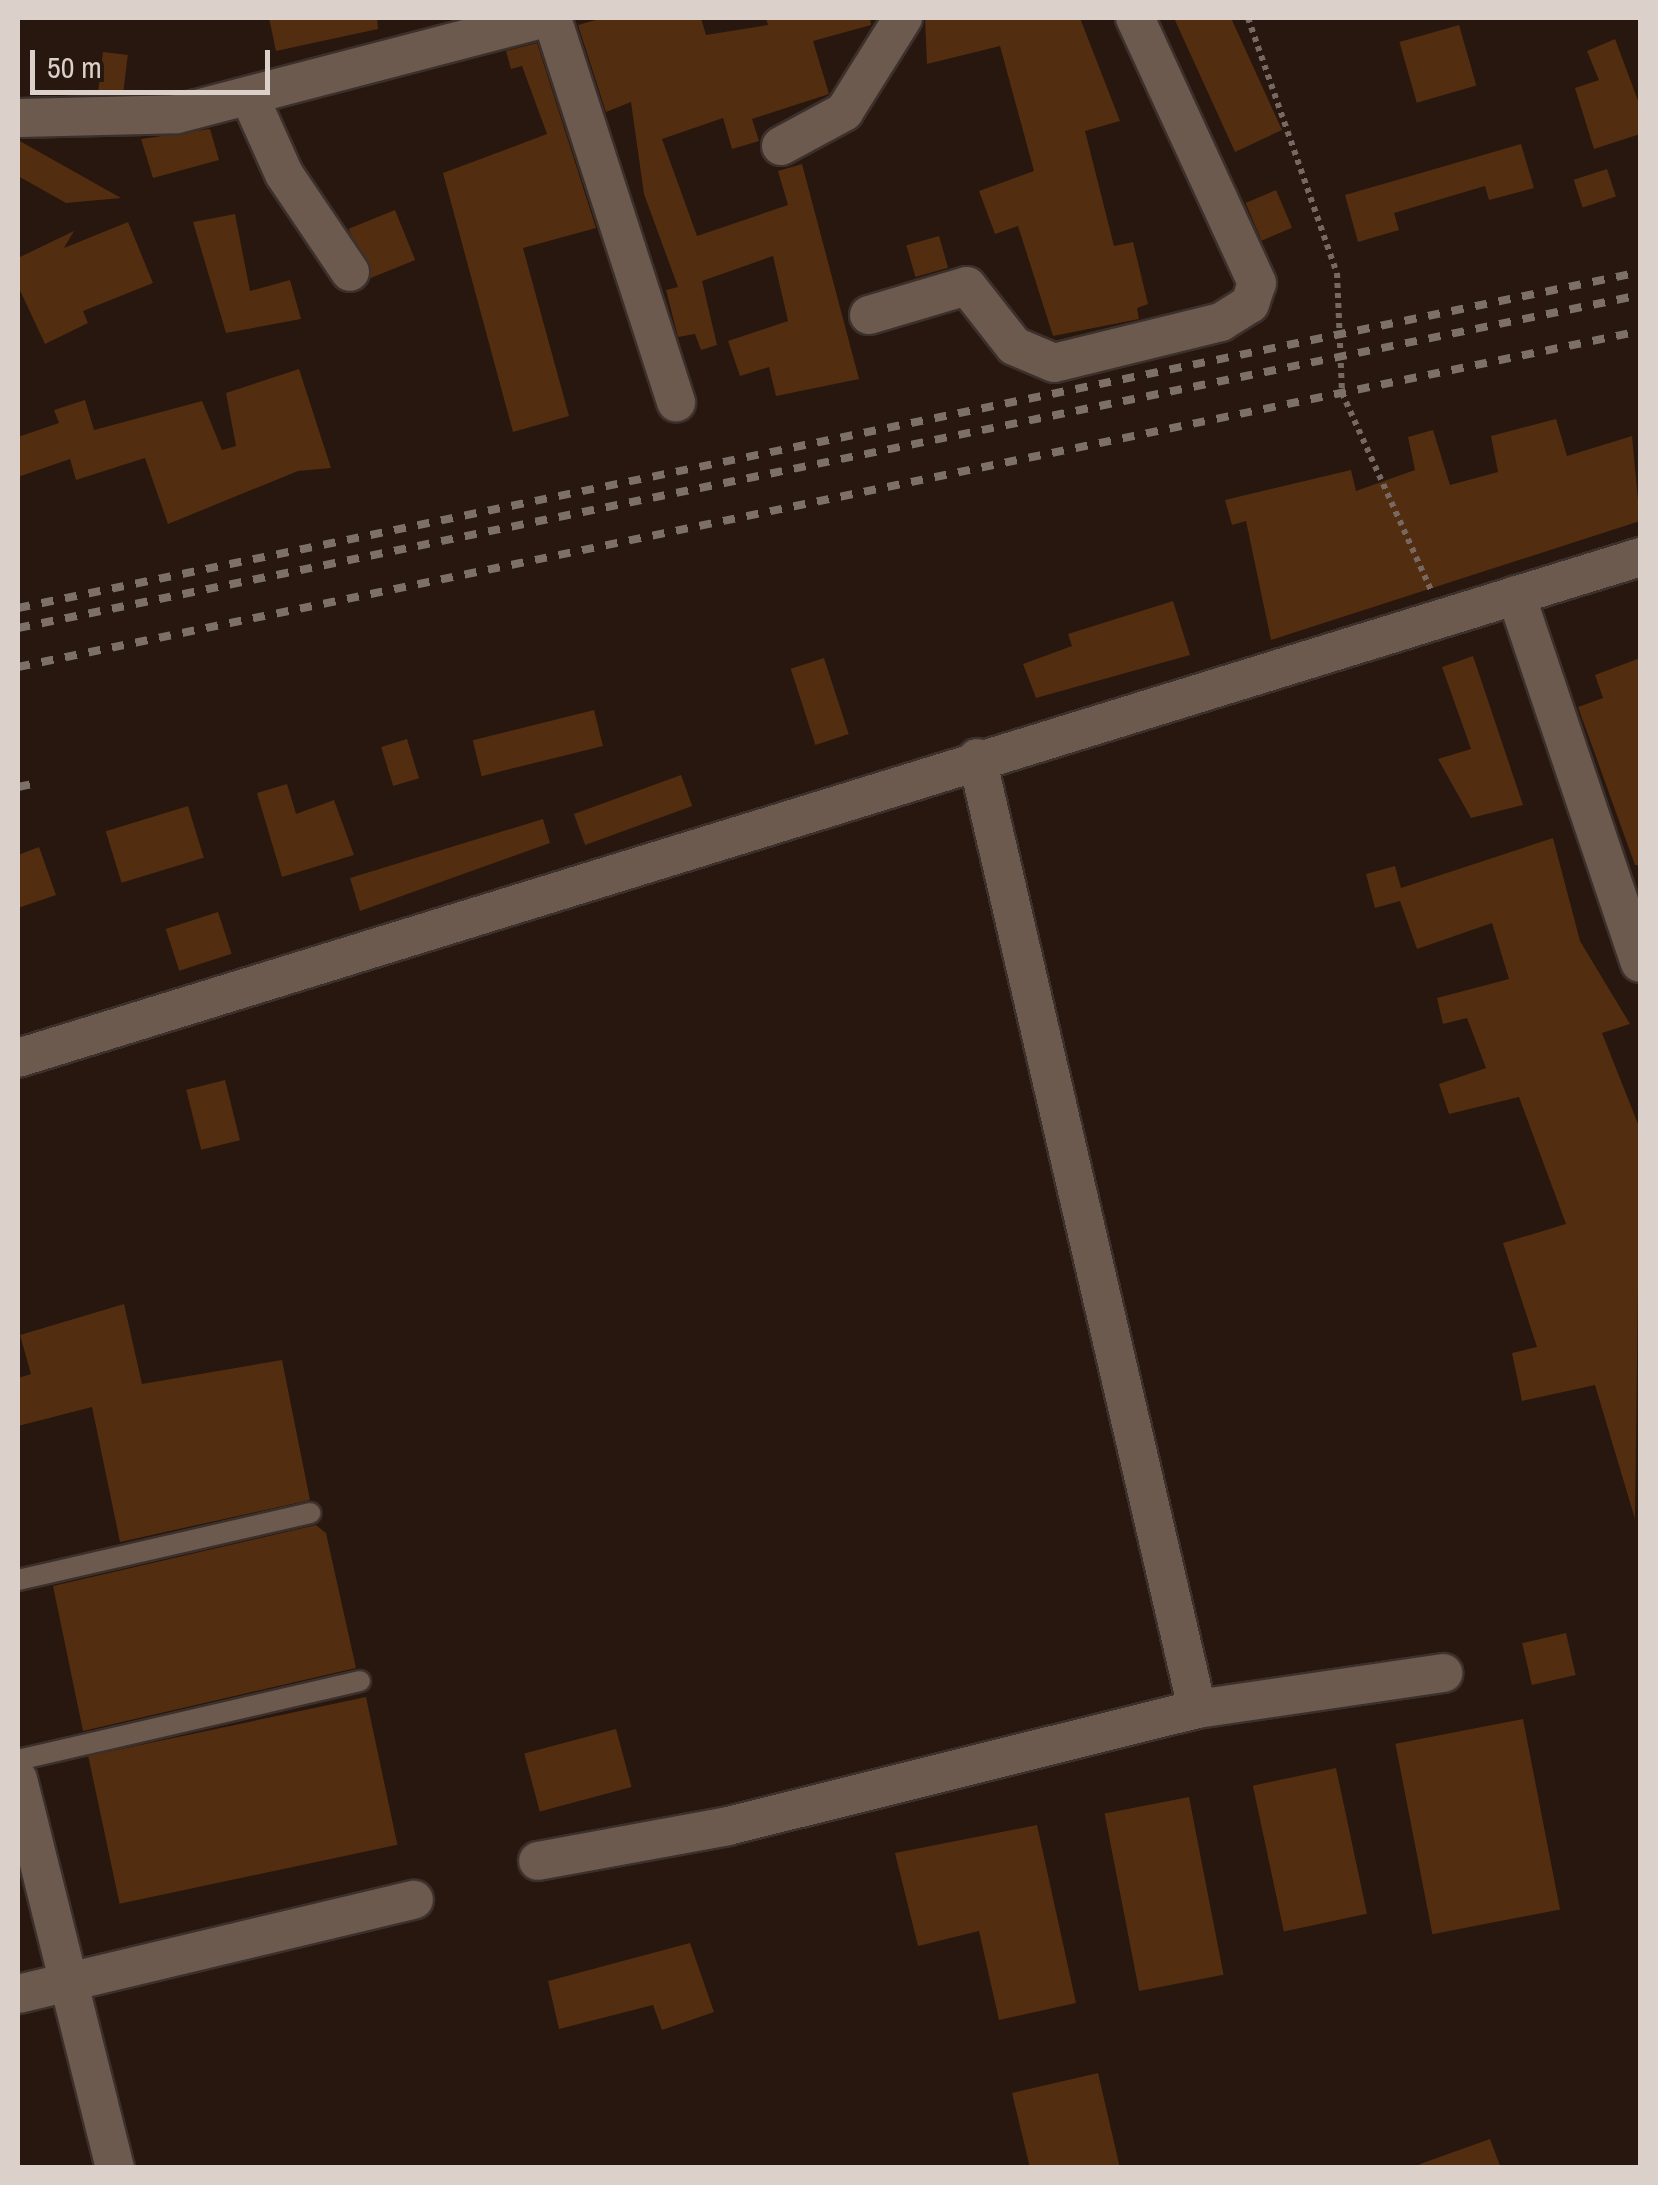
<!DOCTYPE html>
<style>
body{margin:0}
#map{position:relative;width:1658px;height:2185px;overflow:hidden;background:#27170e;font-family:"Archivo Narrow",sans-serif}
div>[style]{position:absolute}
.building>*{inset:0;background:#532d0f;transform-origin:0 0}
.path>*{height:6px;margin-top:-3px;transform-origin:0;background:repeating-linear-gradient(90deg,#776962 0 5px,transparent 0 10px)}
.roads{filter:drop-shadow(2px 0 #3c302c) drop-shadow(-2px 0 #3c302c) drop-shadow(0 2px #3c302c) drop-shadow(0 -2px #3c302c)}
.service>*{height:20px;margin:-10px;padding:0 10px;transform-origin:10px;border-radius:10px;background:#6d5a4f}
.minor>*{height:38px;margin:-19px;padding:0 19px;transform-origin:19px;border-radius:19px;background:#6d5a4f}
.rail>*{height:8px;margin-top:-4px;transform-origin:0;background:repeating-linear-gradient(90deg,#7d7068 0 12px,transparent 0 24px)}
span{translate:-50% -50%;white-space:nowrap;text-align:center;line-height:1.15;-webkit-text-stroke:10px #27170e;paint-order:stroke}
.frame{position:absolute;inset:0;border:20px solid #dbd0ca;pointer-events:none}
.scale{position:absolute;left:30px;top:50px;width:240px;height:45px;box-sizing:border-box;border:5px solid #dbd0ca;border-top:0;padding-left:12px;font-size:30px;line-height:35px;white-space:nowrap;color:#dbd0ca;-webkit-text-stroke:8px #27170e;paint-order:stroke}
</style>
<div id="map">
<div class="building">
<div style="clip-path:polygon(269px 18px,377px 18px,378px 29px,276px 51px)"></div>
<div style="clip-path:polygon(603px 18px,701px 18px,706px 35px,768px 25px,766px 18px,870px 18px,871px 25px,813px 41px,829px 94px,752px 119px,759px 141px,732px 149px,723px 118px,662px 139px,697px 236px,788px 205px,778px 171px,802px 164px,859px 379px,776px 396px,769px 367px,740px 376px,728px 341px,788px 321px,773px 256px,702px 281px,717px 345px,701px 350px,695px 334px,678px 337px,666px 290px,678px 287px,644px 194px,631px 102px,606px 112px,578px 25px)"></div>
<div style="clip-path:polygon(925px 18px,1080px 18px,1120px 121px,1085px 131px,1114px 246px,1133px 242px,1148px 304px,1137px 308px,1139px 319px,1053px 336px,1018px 226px,995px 234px,979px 191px,1034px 171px,1000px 46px,927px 64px)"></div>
<div style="clip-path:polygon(1174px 18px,1231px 18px,1282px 130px,1235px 152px)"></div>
<div style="left:1459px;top:25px;width:63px;height:62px;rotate:74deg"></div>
<div style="clip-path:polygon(1615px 39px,1640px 106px,1640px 134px,1594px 149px,1575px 88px,1599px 80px,1587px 51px)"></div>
<div style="clip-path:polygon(537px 43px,596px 228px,523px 248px,569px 416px,513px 432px,443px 173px,547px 134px,522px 66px,511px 69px,506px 51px)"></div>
<div style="left:103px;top:52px;width:25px;height:41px;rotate:7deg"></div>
<div style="clip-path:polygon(210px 129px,219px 160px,153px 178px,141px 139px)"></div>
<div style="clip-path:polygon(18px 140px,121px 198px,66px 203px,18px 176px)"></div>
<div style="clip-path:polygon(1521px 144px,1534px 188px,1489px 200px,1485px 186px,1394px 213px,1399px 230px,1358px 242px,1345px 195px)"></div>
<div style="left:1607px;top:169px;width:29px;height:35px;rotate:72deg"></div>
<div style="left:1276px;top:190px;width:41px;height:33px;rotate:67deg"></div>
<div style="left:395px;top:210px;width:54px;height:50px;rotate:68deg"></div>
<div style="clip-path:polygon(235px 214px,250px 291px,290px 280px,301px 319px,226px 333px,193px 222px)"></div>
<div style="clip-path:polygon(128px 222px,153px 283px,83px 311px,88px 323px,45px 344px,18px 286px,18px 258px,74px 231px,64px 248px)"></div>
<div style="left:939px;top:236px;width:33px;height:34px;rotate:74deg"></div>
<div style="clip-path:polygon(299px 369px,331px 468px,298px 471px,168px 524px,145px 458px,76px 480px,70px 459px,18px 477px,18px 437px,59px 423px,54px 410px,85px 400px,94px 430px,202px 401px,222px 450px,236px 446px,226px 393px)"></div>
<div style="clip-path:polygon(1556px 419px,1567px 456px,1632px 436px,1640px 521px,1271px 640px,1246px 521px,1232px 525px,1225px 500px,1351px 470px,1356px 491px,1415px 470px,1408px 437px,1433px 430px,1450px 485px,1498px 472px,1491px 436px)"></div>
<div style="clip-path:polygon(1173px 601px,1190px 655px,1036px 698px,1023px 664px,1072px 646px,1068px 634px)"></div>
<div style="clip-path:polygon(1473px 656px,1523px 805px,1471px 818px,1438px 759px,1471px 749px,1442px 667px)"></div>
<div style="left:824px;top:658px;width:80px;height:35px;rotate:72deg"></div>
<div style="clip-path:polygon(1640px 658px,1640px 865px,1635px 865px,1578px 707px,1603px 698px,1595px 675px)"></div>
<div style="left:594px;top:710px;width:37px;height:125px;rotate:76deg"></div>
<div style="left:407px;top:739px;width:41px;height:27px;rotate:73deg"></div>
<div style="left:681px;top:775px;width:33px;height:114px;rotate:70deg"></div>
<div style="clip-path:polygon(287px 784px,296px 814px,334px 800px,354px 855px,282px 877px,257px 793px)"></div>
<div style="left:188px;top:806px;width:54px;height:86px;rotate:73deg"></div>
<div style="clip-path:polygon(543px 819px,550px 843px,360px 911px,350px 878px)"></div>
<div style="clip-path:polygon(1553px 838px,1580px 941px,1630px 1024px,1602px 1033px,1640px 1129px,1635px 1519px,1595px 1385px,1522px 1401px,1512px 1353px,1537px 1347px,1503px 1243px,1566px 1224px,1519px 1097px,1449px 1114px,1439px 1084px,1486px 1068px,1467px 1018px,1443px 1024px,1437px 998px,1509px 979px,1492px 923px,1417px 949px,1400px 901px,1375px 908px,1366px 874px,1395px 866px,1401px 888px)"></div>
<div style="clip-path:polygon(39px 847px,56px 895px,18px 908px,18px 855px)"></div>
<div style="left:218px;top:912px;width:44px;height:55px;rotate:72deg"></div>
<div style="left:225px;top:1080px;width:62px;height:40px;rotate:76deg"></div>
<div style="clip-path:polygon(124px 1304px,142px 1384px,282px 1360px,310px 1500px,120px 1542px,92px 1407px,18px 1426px,18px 1378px,31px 1374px,20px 1335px)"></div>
<div style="clip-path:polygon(316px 1525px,326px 1533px,356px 1668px,83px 1731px,53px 1586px)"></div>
<div style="left:1566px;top:1633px;width:43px;height:45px;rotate:77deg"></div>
<div style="left:366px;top:1697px;width:151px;height:284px;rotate:78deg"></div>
<div style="left:1523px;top:1719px;width:194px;height:130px;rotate:79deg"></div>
<div style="left:616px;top:1729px;width:60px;height:95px;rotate:75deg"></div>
<div style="left:1336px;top:1768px;width:149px;height:85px;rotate:78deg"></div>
<div style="left:1189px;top:1797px;width:181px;height:86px;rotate:79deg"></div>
<div style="clip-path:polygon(1037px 1825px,1076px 2003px,999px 2020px,979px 1931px,918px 1946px,895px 1853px)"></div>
<div style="clip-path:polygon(690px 1943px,714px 2012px,662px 2030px,653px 2005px,559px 2029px,548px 1981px)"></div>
<div style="clip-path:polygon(1098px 2073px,1120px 2168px,1030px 2168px,1012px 2093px)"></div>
<div style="clip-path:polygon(1490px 2139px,1501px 2168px,1420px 2168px,1420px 2164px)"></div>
</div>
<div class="path">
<div style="left:1248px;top:18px;width:270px;rotate:70.8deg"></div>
<div style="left:1337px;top:273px;width:120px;rotate:87.6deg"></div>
<div style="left:1342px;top:393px;width:216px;rotate:65.7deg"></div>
</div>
<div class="roads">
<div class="service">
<div style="left:18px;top:1580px;width:300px;rotate:-12.9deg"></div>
<div style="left:18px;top:1760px;width:351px;rotate:-13deg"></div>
</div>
<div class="minor">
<div style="left:552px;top:18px;width:404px;rotate:72.1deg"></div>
<div style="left:250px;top:98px;width:83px;rotate:65.9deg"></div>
<div style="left:284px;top:174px;width:118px;rotate:56deg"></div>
<div style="left:18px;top:118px;width:159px;rotate:-1.4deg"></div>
<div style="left:177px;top:114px;width:380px;rotate:-14.6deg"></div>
<div style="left:781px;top:146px;width:72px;rotate:-28.4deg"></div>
<div style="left:844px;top:112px;width:111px;rotate:-57.9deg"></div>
<div style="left:869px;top:315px;width:102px;rotate:-16.5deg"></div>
<div style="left:967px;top:286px;width:76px;rotate:51.9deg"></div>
<div style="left:1014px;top:346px;width:43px;rotate:23deg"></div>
<div style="left:1054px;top:363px;width:172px;rotate:-13.8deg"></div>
<div style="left:1221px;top:322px;width:34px;rotate:-32deg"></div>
<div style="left:1250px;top:304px;width:22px;rotate:-72deg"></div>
<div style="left:1257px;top:283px;width:292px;rotate:-114.7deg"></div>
<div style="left:1516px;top:595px;width:388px;rotate:71.4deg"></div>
<div style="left:977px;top:758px;width:976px;rotate:76.97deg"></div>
<div style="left:18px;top:1058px;width:1698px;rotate:-17.16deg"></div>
<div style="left:18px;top:1779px;width:401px;rotate:76deg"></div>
<div style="left:538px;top:1861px;width:193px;rotate:-10.4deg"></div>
<div style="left:728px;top:1826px;width:483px;rotate:-14deg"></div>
<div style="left:1197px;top:1709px;width:249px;rotate:-8.3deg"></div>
<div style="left:18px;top:1994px;width:407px;rotate:-13.4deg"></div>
</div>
</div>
<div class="rail">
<div style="left:18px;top:608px;width:1656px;rotate:-11.7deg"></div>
<div style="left:18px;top:628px;width:1656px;rotate:-11.6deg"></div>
<div style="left:18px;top:667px;width:1656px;rotate:-11.7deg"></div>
<div style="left:18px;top:787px;width:14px;rotate:-12deg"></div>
</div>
<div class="frame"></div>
<div class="scale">50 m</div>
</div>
